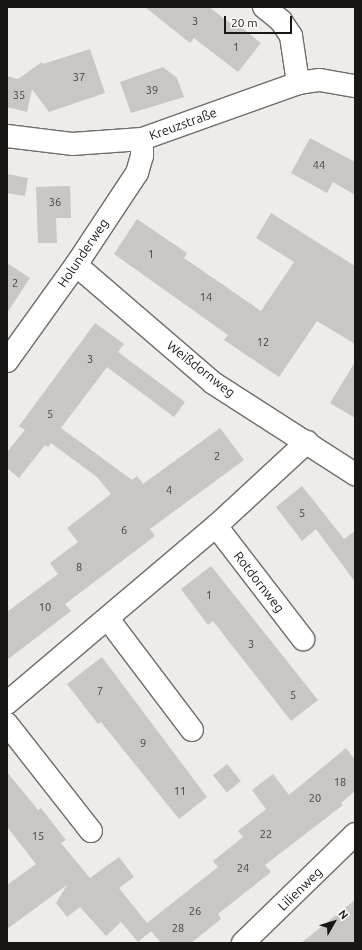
<!DOCTYPE html>
<meta charset="utf-8">
<style>
body{margin:0}
#map{position:relative;width:362px;height:950px;overflow:hidden;background:#eeebe8;font-family:Ubuntu,sans-serif}
div>[style]{position:absolute}
.building>*{inset:0;background:#c9c6c3;transform-origin:0 0}
.roads{filter:drop-shadow(1px 0 #6f6d6a) drop-shadow(-1px 0 #6f6d6a) drop-shadow(0 1px #6f6d6a) drop-shadow(0 -1px #6f6d6a)}
.minor>*{height:22px;margin:-11px;padding:0 11px;transform-origin:11px;border-radius:11px;background:#fff}
span{translate:-50% -50%;white-space:nowrap;text-align:center;line-height:1.15;-webkit-text-stroke:3px #fff;paint-order:stroke}
.number-label{font-size:11px;color:#444340}
.number-label span{-webkit-text-stroke-width:0}
.street-label{font-size:13px;color:#181715}
.frame{position:absolute;inset:0;border:8px solid #181715;pointer-events:none}
.north{position:absolute;left:314px;top:902px;width:40px;height:40px;-webkit-text-stroke:3px #fff;paint-order:stroke;rotate:51deg;font-size:11px;font-weight:700;line-height:16px;text-align:center;color:#181715}
.north::after{content:'';display:block;margin:auto;width:14px;height:18px;background:#181715;clip-path:polygon(50% 0,100% 100%,50% 72%,0 100%)}
.scale{position:absolute;left:224px;top:16px;width:68px;height:18px;box-sizing:border-box;border:2px solid #181715;border-top:0;padding-left:5px;font-size:12px;line-height:14px;white-space:nowrap;color:#181715;-webkit-text-stroke:3px #fff;paint-order:stroke}
</style>
<div id="map">
<div class="building">
<div style="clip-path:polygon(145px 7px,209px 7px,231px 24px,233px 21px,261px 43px,238px 72px,194px 38px,190px 43px)"></div>
<div style="clip-path:polygon(90px 49px,105px 93px,49px 112px,32px 89px,27px 112px,7px 107px,7px 76px,18px 79px,42px 62px,43px 64px)"></div>
<div style="clip-path:polygon(163px 67px,177px 78px,184px 97px,131px 113px,120px 82px)"></div>
<div style="clip-path:polygon(310px 138px,355px 162px,355px 195px,333px 182px,327px 193px,291px 173px)"></div>
<div style="clip-path:polygon(7px 174px,28px 178px,25px 196px,7px 193px)"></div>
<div style="clip-path:polygon(70px 186px,71px 218px,56px 218px,57px 243px,38px 243px,36px 187px)"></div>
<div style="clip-path:polygon(271px 213px,355px 266px,355px 344px,317px 321px,279px 377px,224px 340px,228px 335px,114px 254px,137px 219px,187px 253px,184px 258px,261px 311px,294px 262px,256px 238px)"></div>
<div style="clip-path:polygon(7px 263px,30px 278px,7px 313px)"></div>
<div style="clip-path:polygon(95px 323px,124px 344px,118px 352px,185px 402px,174px 417px,107px 367px,61px 428px,132px 480px,137px 476px,143px 484px,220px 428px,244px 460px,150px 529px,155px 536px,65px 604px,71px 611px,7px 660px,7px 612px,58px 574px,50px 563px,78px 542px,67px 528px,111px 494px,97px 477px,51px 443px,48px 447px,45px 445px,19px 478px,7px 468px,7px 452px,25px 430px,19px 426px)"></div>
<div style="clip-path:polygon(355px 362px,355px 418px,330px 403px)"></div>
<div style="clip-path:polygon(302px 486px,344px 539px,355px 531px,355px 582px,316px 529px,302px 541px,276px 507px)"></div>
<div style="clip-path:polygon(211px 566px,318px 700px,291px 721px,213px 621px,208px 625px,181px 589px)"></div>
<div style="clip-path:polygon(102px 657px,207px 797px,179px 819px,101px 722px,98px 724px,67px 684px)"></div>
<div style="clip-path:polygon(346px 748px,355px 760px,355px 791px,341px 803px,343px 805px,265px 865px,271px 872px,218px 914px,221px 919px,191px 943px,161px 943px,151px 931px,138px 942px,121px 922px,106px 936px,80px 907px,67px 917px,56px 903px,67px 885px,7px 929px,7px 885px,36px 864px,7px 827px,7px 772px,38px 810px,41px 808px,66px 840px,61px 843px,90px 878px,119px 857px,134px 877px,119px 888px,147px 923px,218px 867px,213px 861px,243px 837px,238px 831px,266px 809px,252px 790px,273px 774px,289px 795px)"></div>
<div style="left:227px;top:764px;width:22px;height:18px;rotate:51deg"></div>
<div style="clip-path:polygon(355px 900px,355px 943px,301px 943px)"></div>
</div>
<div class="roads">
<div class="minor">
<div style="left:264px;top:7px;width:22px;rotate:39deg"></div>
<div style="left:281px;top:21px;width:18px;rotate:56deg"></div>
<div style="left:291px;top:36px;width:48px;rotate:81.5deg"></div>
<div style="left:7px;top:136px;width:65px;rotate:7deg"></div>
<div style="left:72px;top:144px;width:70px;rotate:-4.1deg"></div>
<div style="left:142px;top:139px;width:166px;rotate:-19.7deg"></div>
<div style="left:298px;top:83px;width:22px;rotate:-8deg"></div>
<div style="left:320px;top:80px;width:36px;rotate:10deg"></div>
<div style="left:76px;top:265px;width:181px;rotate:40.7deg"></div>
<div style="left:213px;top:383px;width:169px;rotate:32.7deg"></div>
<div style="left:7px;top:361px;width:118px;rotate:-54.3deg"></div>
<div style="left:76px;top:265px;width:110px;rotate:-56.5deg"></div>
<div style="left:137px;top:173px;width:18px;rotate:-74deg"></div>
<div style="left:142px;top:156px;width:17px;rotate:-90deg"></div>
<div style="left:216px;top:526px;width:143px;rotate:52.4deg"></div>
<div style="left:108px;top:619px;width:139px;rotate:52.9deg"></div>
<div style="left:7px;top:703px;width:274px;rotate:-40.3deg"></div>
<div style="left:216px;top:526px;width:124px;rotate:-42.7deg"></div>
<div style="left:7px;top:724px;width:136px;rotate:51.9deg"></div>
<div style="left:243px;top:943px;width:156px;rotate:-44.2deg"></div>
</div>
</div>
<div class="number-label">
<span style="left:195px;top:21px">3</span>
<span style="left:236px;top:47px">1</span>
<span style="left:79px;top:77px">37</span>
<span style="left:152px;top:90px">39</span>
<span style="left:19px;top:95px">35</span>
<span style="left:319px;top:165px">44</span>
<span style="left:55px;top:202px">36</span>
<span style="left:151px;top:254px">1</span>
<span style="left:15px;top:283px">2</span>
<span style="left:206px;top:297px">14</span>
<span style="left:263px;top:342px">12</span>
<span style="left:90px;top:359px">3</span>
<span style="left:50px;top:414px">5</span>
<span style="left:217px;top:456px">2</span>
<span style="left:169px;top:490px">4</span>
<span style="left:302px;top:513px">5</span>
<span style="left:124px;top:530px">6</span>
<span style="left:79px;top:567px">8</span>
<span style="left:209px;top:595px">1</span>
<span style="left:45px;top:607px">10</span>
<span style="left:251px;top:644px">3</span>
<span style="left:100px;top:691px">7</span>
<span style="left:293px;top:695px">5</span>
<span style="left:143px;top:743px">9</span>
<span style="left:340px;top:782px">18</span>
<span style="left:180px;top:791px">11</span>
<span style="left:315px;top:798px">20</span>
<span style="left:266px;top:834px">22</span>
<span style="left:38px;top:836px">15</span>
<span style="left:243px;top:868px">24</span>
<span style="left:195px;top:911px">26</span>
<span style="left:178px;top:928px">28</span>
</div>
<div class="street-label">
<span style="left:183px;top:124px;rotate:-20deg">Kreuzstraße</span>
<span style="left:83px;top:253px;rotate:-56deg">Holunderweg</span>
<span style="left:201px;top:369px;rotate:38deg">Weißdornweg</span>
<span style="left:259px;top:582px;rotate:52deg">Rotdornweg</span>
<span style="left:300px;top:889px;rotate:-44deg">Lilienweg</span>
</div>
<div class="frame"></div>
<div class="north">N</div>
<div class="scale">20 m</div>
</div>
